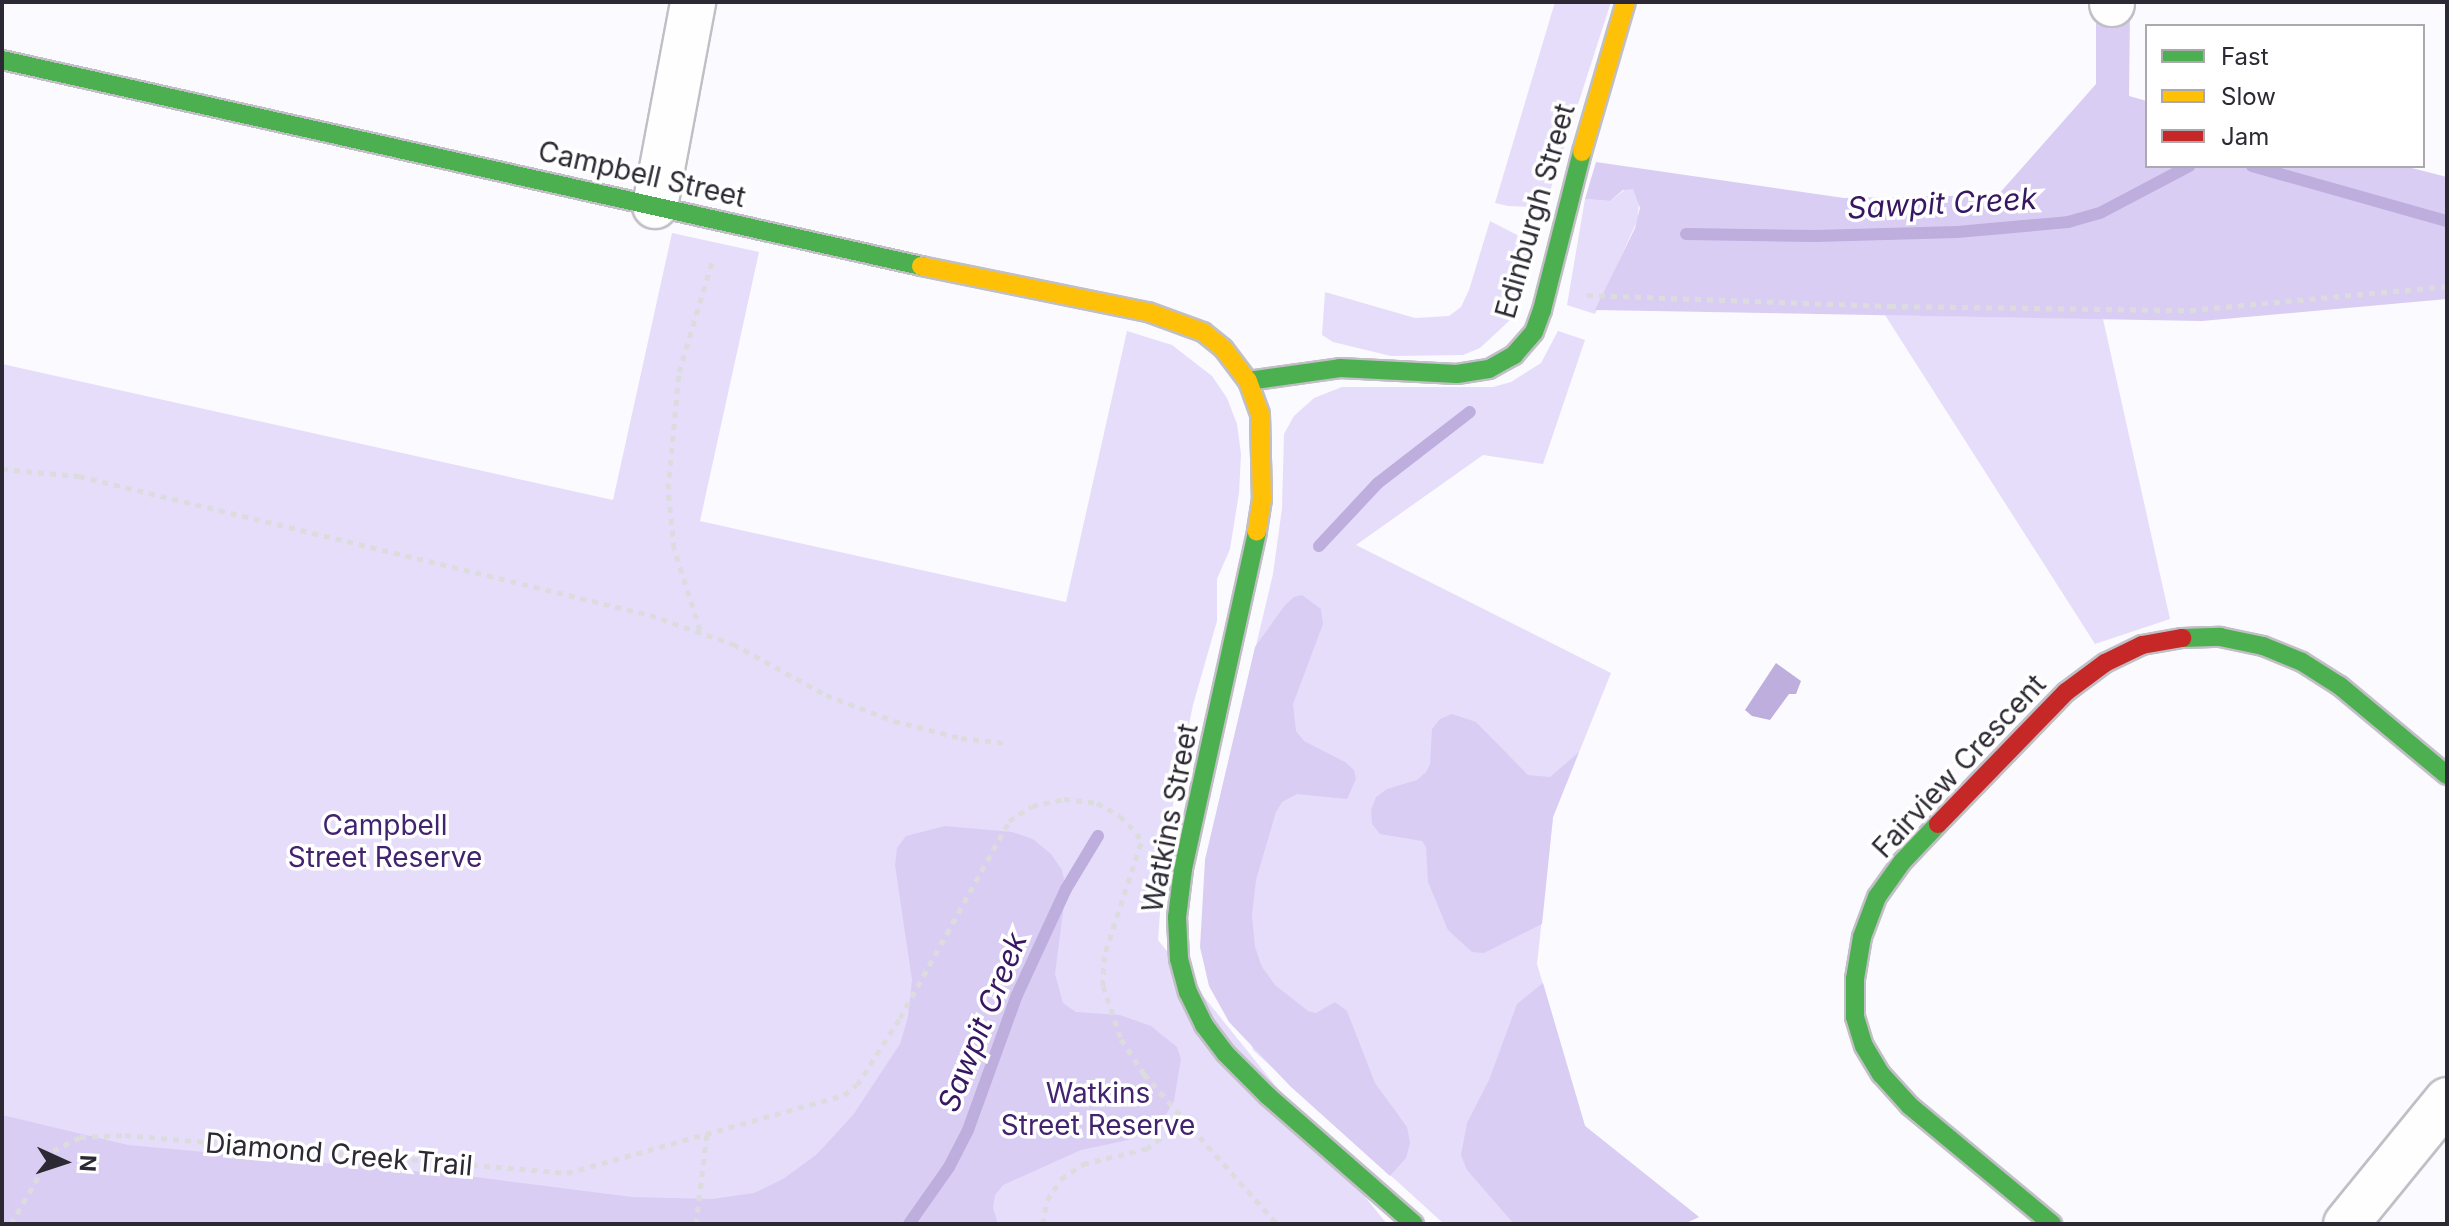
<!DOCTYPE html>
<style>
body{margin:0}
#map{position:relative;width:2449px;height:1226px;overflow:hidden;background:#fbfafe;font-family:Inter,sans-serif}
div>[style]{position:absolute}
.green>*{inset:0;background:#e6ddfa}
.forest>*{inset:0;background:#d9cdf4}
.water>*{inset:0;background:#bdaedd}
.stream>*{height:12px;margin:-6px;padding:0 6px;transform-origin:6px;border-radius:6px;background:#bdaedd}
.path>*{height:5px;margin-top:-2.5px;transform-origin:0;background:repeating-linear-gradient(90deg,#dcdcde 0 6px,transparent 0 12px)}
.roads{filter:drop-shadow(2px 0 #c1bfc6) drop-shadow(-2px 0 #c1bfc6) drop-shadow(0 2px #c1bfc6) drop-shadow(0 -2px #c1bfc6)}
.street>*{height:44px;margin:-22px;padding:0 22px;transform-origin:22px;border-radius:22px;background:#fefeff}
.fast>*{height:18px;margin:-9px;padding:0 9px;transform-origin:9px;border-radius:9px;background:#4caf50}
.slow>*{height:18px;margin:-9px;padding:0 9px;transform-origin:9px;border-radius:9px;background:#ffc107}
.jam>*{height:18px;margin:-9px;padding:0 9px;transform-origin:9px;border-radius:9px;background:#c62828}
span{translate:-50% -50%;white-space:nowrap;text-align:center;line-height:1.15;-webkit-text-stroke:7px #fff;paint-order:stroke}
.street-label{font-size:28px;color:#2c2934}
.park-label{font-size:28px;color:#42236f}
.water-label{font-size:30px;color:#371662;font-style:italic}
.frame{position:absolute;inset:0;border:4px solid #2c2934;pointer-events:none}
.legend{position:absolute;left:2145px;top:24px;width:280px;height:144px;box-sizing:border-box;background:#fff;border:2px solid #aba9ae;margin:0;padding:10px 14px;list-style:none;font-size:24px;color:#2c2934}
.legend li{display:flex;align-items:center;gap:16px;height:40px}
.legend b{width:40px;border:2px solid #aba9ae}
.north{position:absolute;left:24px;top:1122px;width:80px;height:80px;-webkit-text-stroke:6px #fff;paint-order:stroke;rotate:93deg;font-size:22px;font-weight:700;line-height:32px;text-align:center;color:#2c2934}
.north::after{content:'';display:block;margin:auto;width:28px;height:36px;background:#2c2934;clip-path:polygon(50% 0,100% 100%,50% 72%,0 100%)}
</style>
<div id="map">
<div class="green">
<div style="clip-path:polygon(1555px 2px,1611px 2px,1549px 194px,1529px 207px,1508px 206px,1495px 203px)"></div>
<div style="clip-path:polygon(1627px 188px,1633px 189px,1639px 198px,1638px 219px,1595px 314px,1567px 305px,1585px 199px,1610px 201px)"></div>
<div style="clip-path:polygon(1490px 221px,1523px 238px,1534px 253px,1521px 303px,1509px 321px,1480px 348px,1463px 355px,1391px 356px,1333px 342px,1322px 335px,1325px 292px,1415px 318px,1449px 316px,1461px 307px,1469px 290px)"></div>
<div style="clip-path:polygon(672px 233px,759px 252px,700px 521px,1066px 602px,1127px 331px,1172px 345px,1212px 376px,1227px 398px,1237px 424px,1241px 454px,1239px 493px,1230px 549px,1217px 579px,1217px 621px,1193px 705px,1165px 844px,1158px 940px,1387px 1224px,2px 1224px,2px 364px,613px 500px)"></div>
<div style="clip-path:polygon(1885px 315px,2103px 319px,2170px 619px,2095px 644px)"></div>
<div style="clip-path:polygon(1558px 331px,1585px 340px,1543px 464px,1483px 455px,1356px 545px,1611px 673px,1553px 817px,1537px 964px,1585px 1126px,1699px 1217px,1684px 1224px,1444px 1224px,1253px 1050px,1205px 860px,1273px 574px,1282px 508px,1284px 434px,1294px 416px,1314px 398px,1342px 387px,1493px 387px,1511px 382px,1541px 363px)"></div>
</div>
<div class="forest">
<div style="clip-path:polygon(2096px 9px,2130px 10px,2129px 96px,2147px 101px,2147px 166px,2404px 166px,2447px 177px,2447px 299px,2202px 321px,1595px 310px,1635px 228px,1640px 208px,1633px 189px,1623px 190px,1610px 201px,1585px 199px,1596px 162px,1844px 198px,1998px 195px,2096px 84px)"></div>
<div style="clip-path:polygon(1302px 595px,1321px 609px,1323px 624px,1293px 704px,1296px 731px,1304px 741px,1345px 762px,1354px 770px,1356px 779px,1347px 799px,1297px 794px,1282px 802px,1276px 812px,1256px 880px,1252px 915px,1255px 947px,1262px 967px,1275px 985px,1308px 1011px,1316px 1013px,1335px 1002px,1347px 1011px,1375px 1083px,1407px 1127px,1410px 1143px,1406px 1158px,1390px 1176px,1290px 1086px,1229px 1022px,1209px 986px,1200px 947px,1205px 860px,1255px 647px,1285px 605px,1294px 597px)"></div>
<div style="clip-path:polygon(1452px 714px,1476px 722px,1528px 775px,1550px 777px,1579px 752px,1553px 817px,1542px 924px,1484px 953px,1472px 952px,1448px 930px,1428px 882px,1426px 847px,1422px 841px,1380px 834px,1372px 824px,1371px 810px,1376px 797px,1387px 789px,1417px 780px,1426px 772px,1430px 764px,1432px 729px,1440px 719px)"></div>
<div style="clip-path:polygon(945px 826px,1012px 832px,1033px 839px,1051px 854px,1062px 870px,1066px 889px,1055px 974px,1063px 1003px,1076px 1012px,1120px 1015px,1151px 1026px,1177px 1047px,1181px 1059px,1174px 1101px,1160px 1125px,1128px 1140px,1081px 1150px,1003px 1185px,995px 1195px,993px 1208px,998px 1224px,2px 1224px,2px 1115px,128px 1145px,467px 1176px,632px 1197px,712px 1199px,754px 1193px,783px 1179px,816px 1155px,853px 1115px,900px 1044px,908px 1017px,912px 980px,895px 865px,897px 848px,906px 836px)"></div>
<div style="clip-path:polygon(1543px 983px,1585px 1126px,1699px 1217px,1684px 1224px,1514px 1224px,1467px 1170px,1461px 1155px,1467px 1123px,1489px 1080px,1517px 1004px)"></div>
</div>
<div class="water">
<div style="clip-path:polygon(1776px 663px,1801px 681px,1796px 694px,1789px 694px,1770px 720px,1752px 716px,1745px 710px)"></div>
</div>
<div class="stream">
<div style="left:2252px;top:166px;width:203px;rotate:15.8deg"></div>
<div style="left:1686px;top:234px;width:129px;rotate:0.9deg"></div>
<div style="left:1815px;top:236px;width:142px;rotate:-1.6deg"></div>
<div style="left:1957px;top:232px;width:111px;rotate:-5.1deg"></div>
<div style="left:2068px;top:222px;width:33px;rotate:-16deg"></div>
<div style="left:2100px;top:213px;width:101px;rotate:-27.8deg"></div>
<div style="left:1319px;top:546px;width:86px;rotate:-46.9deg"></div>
<div style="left:1378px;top:483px;width:116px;rotate:-37.7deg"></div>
<div style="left:909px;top:1224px;width:70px;rotate:-54.9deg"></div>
<div style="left:949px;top:1167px;width:42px;rotate:-62.8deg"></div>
<div style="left:968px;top:1130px;width:144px;rotate:-70.1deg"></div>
<div style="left:1017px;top:995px;width:117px;rotate:-65.2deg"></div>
<div style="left:1066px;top:889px;width:62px;rotate:-58.9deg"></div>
</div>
<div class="path">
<div style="left:1587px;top:295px;width:303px;rotate:2.1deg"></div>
<div style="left:1890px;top:306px;width:300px;rotate:0.8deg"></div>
<div style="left:2190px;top:310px;width:258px;rotate:-5.3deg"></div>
<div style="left:2px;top:469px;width:77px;rotate:5.2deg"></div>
<div style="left:79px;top:476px;width:588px;rotate:13.68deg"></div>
<div style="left:650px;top:615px;width:88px;rotate:19.3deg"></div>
<div style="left:733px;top:644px;width:106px;rotate:28.7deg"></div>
<div style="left:826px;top:695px;width:73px;rotate:20.9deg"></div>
<div style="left:894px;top:721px;width:69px;rotate:14.2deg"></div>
<div style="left:961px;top:738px;width:43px;rotate:6.6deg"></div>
<div style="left:700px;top:630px;width:86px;rotate:-107.6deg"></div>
<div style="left:674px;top:548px;width:59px;rotate:-95.8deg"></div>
<div style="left:668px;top:489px;width:118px;rotate:-84.6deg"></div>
<div style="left:679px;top:372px;width:115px;rotate:-73.3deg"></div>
<div style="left:11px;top:1224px;width:84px;rotate:-60.1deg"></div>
<div style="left:53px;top:1151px;width:30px;rotate:-27deg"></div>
<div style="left:80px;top:1137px;width:45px;rotate:-2.5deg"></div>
<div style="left:125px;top:1135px;width:444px;rotate:4.9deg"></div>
<div style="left:567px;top:1173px;width:288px;rotate:-15.7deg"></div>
<div style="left:844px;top:1095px;width:16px;rotate:-38deg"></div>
<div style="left:857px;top:1085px;width:80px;rotate:-57.3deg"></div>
<div style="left:900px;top:1018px;width:225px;rotate:-61deg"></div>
<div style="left:1009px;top:821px;width:27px;rotate:-33deg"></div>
<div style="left:1032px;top:806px;width:33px;rotate:-12deg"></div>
<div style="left:1064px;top:799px;width:33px;rotate:7deg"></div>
<div style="left:1097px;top:803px;width:26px;rotate:29deg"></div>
<div style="left:1120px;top:816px;width:24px;rotate:45deg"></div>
<div style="left:1137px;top:833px;width:11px;rotate:68deg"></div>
<div style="left:1141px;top:843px;width:119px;rotate:108.1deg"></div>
<div style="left:1104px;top:956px;width:30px;rotate:92deg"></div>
<div style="left:1103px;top:986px;width:56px;rotate:71.2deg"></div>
<div style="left:1121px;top:1039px;width:42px;rotate:56.7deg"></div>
<div style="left:1144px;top:1074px;width:200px;rotate:48.4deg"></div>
<div style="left:696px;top:1224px;width:92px;rotate:-83.1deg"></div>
<div style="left:1043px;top:1224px;width:24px;rotate:-81deg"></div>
<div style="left:1047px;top:1200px;width:25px;rotate:-56deg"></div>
<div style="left:1061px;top:1179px;width:27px;rotate:-34deg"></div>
<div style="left:1083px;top:1164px;width:65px;rotate:-13.4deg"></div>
<div style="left:1146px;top:1149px;width:49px;rotate:-35.9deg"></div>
</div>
<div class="roads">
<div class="street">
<div style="left:2112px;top:4px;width:2px;rotate:-90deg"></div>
<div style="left:655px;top:206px;width:208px;rotate:-79.4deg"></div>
<div style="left:2346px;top:1224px;width:160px;rotate:-50.8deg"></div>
</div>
<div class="fast">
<div style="left:2px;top:60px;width:942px;rotate:12.63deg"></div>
<div style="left:1248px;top:381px;width:93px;rotate:-8deg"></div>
<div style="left:1340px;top:368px;width:117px;rotate:2.9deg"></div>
<div style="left:1457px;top:374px;width:32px;rotate:-9deg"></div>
<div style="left:1489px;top:369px;width:29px;rotate:-29deg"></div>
<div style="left:1514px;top:355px;width:30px;rotate:-49deg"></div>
<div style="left:1534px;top:332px;width:23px;rotate:-70deg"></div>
<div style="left:1542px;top:310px;width:163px;rotate:-75.8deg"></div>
<div style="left:1257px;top:532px;width:345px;rotate:102.4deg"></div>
<div style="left:1183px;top:869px;width:48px;rotate:97.1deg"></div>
<div style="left:1177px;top:917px;width:42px;rotate:87.3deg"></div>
<div style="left:1179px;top:959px;width:34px;rotate:75deg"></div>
<div style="left:1188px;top:992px;width:37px;rotate:64deg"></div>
<div style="left:1204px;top:1025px;width:35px;rotate:53deg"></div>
<div style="left:1225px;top:1053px;width:61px;rotate:45deg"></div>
<div style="left:1268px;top:1096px;width:194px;rotate:41.2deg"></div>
<div style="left:2182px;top:638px;width:38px;rotate:-2deg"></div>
<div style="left:2220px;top:637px;width:44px;rotate:11.8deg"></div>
<div style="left:2263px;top:646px;width:42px;rotate:22.3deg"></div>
<div style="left:2302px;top:662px;width:45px;rotate:32.3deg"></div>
<div style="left:2340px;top:686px;width:139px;rotate:39.8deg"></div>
<div style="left:1938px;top:824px;width:52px;rotate:133.5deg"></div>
<div style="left:1902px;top:862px;width:43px;rotate:125.5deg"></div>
<div style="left:1877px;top:897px;width:43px;rotate:110.6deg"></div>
<div style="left:1862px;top:937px;width:43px;rotate:99.5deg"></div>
<div style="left:1855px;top:979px;width:38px;rotate:90deg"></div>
<div style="left:1855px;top:1017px;width:30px;rotate:73deg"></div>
<div style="left:1864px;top:1046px;width:33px;rotate:59deg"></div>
<div style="left:1881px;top:1074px;width:43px;rotate:47.8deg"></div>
<div style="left:1910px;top:1106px;width:185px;rotate:39.7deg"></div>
</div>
<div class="slow">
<div style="left:1582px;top:152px;width:156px;rotate:-73.7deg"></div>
<div style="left:921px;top:266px;width:232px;rotate:11.5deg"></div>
<div style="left:1148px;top:312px;width:59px;rotate:20deg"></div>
<div style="left:1203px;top:332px;width:26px;rotate:39deg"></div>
<div style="left:1223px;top:348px;width:41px;rotate:52.9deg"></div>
<div style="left:1248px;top:381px;width:35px;rotate:70deg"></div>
<div style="left:1260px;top:414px;width:85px;rotate:88.7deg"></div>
<div style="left:1262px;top:499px;width:33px;rotate:99deg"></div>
</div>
<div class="jam">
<div style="left:1938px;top:824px;width:184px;rotate:-45.9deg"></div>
<div style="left:2066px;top:692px;width:49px;rotate:-36.6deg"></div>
<div style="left:2105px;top:663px;width:41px;rotate:-25.9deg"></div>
<div style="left:2142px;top:645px;width:41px;rotate:-9.9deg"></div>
</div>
</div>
<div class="street-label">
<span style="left:642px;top:174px;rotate:13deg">Campbell Street</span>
<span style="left:1535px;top:211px;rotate:-74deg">Edinburgh Street</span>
<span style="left:1959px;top:766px;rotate:-47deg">Fairview Crescent</span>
<span style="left:1170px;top:818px;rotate:-79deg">Watkins Street</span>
<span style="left:339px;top:1154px;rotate:5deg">Diamond Creek Trail</span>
</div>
<div class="park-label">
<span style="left:385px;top:841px">Campbell<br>Street Reserve</span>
<span style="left:1098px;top:1109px">Watkins<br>Street Reserve</span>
</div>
<div class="water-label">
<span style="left:1942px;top:203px;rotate:-3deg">Sawpit Creek</span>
<span style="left:982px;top:1022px;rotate:-68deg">Sawpit Creek</span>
</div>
<div class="frame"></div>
<ul class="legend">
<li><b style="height:10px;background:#4caf50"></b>Fast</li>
<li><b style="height:10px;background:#ffc107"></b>Slow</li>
<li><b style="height:10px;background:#c62828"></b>Jam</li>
</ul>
<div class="north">N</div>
</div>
